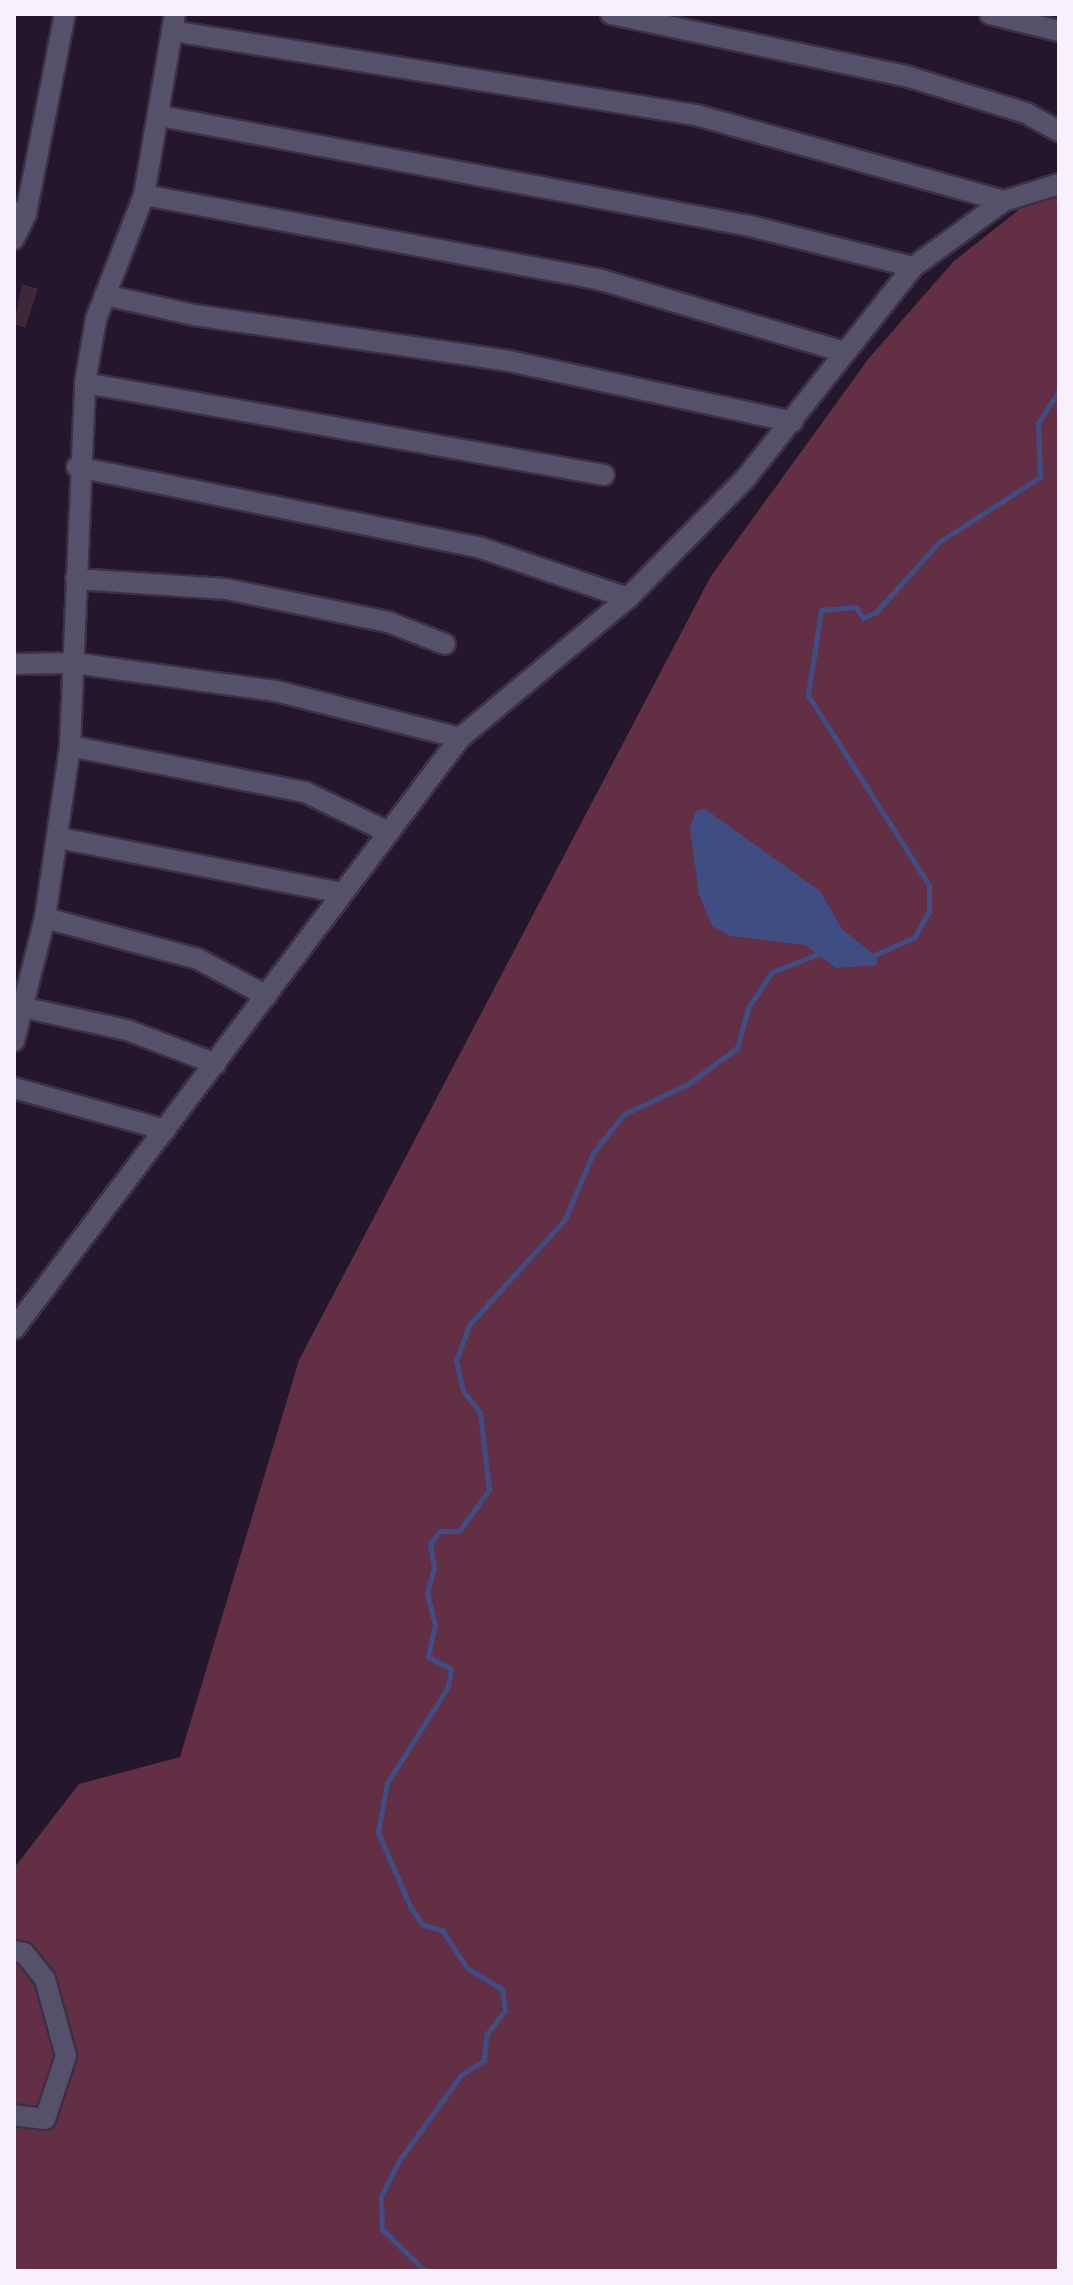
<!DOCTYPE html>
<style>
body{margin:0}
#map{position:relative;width:1073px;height:2285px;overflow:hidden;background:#24162c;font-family:"Roboto Condensed",sans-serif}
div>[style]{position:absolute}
.green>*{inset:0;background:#632f45}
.water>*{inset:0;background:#3f4d83}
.stream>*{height:5px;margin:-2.5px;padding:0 2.5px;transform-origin:2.5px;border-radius:2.5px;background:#3f4d83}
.building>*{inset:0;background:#3e2739}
.roads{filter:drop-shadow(2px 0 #3d3045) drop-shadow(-2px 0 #3d3045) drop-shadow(0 2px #3d3045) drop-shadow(0 -2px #3d3045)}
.minor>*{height:20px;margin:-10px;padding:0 10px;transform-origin:10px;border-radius:10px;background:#55516a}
span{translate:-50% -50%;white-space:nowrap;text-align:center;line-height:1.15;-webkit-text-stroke:6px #1b0d22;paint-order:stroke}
.frame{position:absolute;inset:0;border:16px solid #f8f1fd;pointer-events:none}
</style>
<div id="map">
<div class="green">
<div style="clip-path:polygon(1059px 191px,1059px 2271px,14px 2271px,14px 1868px,79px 1784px,180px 1757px,299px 1360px,711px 576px,869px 358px,954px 261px,1030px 201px)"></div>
</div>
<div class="water">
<div style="clip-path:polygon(705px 809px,820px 891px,842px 929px,877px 957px,877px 965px,836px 968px,805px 945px,730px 936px,712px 926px,699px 894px,690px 828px,696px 811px)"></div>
</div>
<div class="stream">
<div style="left:872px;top:956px;width:47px;rotate:-23.8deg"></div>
<div style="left:915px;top:937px;width:30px;rotate:-62deg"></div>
<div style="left:929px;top:911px;width:26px;rotate:-90deg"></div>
<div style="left:929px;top:885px;width:225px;rotate:-122.5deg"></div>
<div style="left:808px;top:695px;width:86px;rotate:-81.3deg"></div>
<div style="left:821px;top:610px;width:35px;rotate:-5deg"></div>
<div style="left:856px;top:607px;width:13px;rotate:58deg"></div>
<div style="left:863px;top:618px;width:14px;rotate:-25deg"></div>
<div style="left:876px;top:612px;width:94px;rotate:-48deg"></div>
<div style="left:939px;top:542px;width:120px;rotate:-32.8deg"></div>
<div style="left:1040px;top:477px;width:54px;rotate:-92.1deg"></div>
<div style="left:1038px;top:423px;width:38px;rotate:-57deg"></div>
<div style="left:425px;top:2271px;width:60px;rotate:-135.7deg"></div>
<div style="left:382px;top:2229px;width:33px;rotate:-92deg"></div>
<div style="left:381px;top:2196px;width:38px;rotate:-63deg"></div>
<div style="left:398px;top:2162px;width:107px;rotate:-54.1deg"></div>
<div style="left:461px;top:2075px;width:27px;rotate:-33deg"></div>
<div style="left:484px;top:2060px;width:25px;rotate:-85deg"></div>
<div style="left:486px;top:2035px;width:31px;rotate:-52deg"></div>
<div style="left:505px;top:2011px;width:22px;rotate:-98deg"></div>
<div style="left:502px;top:1989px;width:41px;rotate:-149deg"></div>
<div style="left:467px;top:1968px;width:45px;rotate:-123.3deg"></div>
<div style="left:442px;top:1930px;width:20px;rotate:-165deg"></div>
<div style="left:423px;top:1925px;width:21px;rotate:-125deg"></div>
<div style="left:411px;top:1908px;width:83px;rotate:-113.5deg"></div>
<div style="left:378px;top:1832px;width:50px;rotate:-79.6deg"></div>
<div style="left:387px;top:1783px;width:114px;rotate:-57.6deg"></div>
<div style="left:448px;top:1687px;width:18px;rotate:-81deg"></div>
<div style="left:451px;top:1669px;width:26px;rotate:-152deg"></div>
<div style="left:428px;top:1657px;width:33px;rotate:-78deg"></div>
<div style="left:435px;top:1625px;width:32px;rotate:-104deg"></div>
<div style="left:427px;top:1594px;width:27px;rotate:-75deg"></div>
<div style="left:434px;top:1568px;width:25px;rotate:-99deg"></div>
<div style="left:430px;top:1543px;width:16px;rotate:-50deg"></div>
<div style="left:440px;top:1531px;width:19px"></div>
<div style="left:459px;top:1531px;width:51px;rotate:-53.8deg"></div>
<div style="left:489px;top:1490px;width:79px;rotate:-96.6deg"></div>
<div style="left:480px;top:1412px;width:27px;rotate:-129deg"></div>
<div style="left:463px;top:1391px;width:31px;rotate:-103deg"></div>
<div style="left:456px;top:1361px;width:38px;rotate:-70deg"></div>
<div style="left:469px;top:1325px;width:143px;rotate:-47.8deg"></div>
<div style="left:565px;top:1219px;width:72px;rotate:-67deg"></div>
<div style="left:593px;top:1153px;width:50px;rotate:-51.5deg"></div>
<div style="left:624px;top:1114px;width:71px;rotate:-25.1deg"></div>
<div style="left:688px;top:1084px;width:61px;rotate:-36.3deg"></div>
<div style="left:737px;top:1048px;width:41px;rotate:-74.6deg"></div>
<div style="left:748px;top:1008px;width:43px;rotate:-56.3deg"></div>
<div style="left:772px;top:972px;width:49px;rotate:-21.4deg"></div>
</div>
<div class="building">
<div style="clip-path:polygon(22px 284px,38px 289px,25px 328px,14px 324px)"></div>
</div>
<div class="roads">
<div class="minor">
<div style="left:611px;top:14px;width:305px;rotate:11.9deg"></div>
<div style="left:909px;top:77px;width:122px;rotate:17.1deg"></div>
<div style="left:1026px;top:113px;width:38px;rotate:29deg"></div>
<div style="left:990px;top:14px;width:71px;rotate:13.8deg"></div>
<div style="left:172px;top:31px;width:531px;rotate:9.11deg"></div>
<div style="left:696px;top:115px;width:320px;rotate:15.6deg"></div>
<div style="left:160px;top:116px;width:600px;rotate:10.56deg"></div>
<div style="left:750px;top:226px;width:168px;rotate:14.1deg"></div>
<div style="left:144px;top:195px;width:465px;rotate:10.5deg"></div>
<div style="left:601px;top:280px;width:253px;rotate:16.5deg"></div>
<div style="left:14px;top:212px;width:12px;rotate:9deg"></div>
<div style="left:26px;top:214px;width:28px;rotate:116deg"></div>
<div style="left:26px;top:214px;width:204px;rotate:-79deg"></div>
<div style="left:105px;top:295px;width:91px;rotate:12.7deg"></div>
<div style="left:194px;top:315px;width:318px;rotate:8.3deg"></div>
<div style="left:509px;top:361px;width:290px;rotate:12.1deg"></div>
<div style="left:85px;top:383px;width:527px;rotate:10.05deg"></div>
<div style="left:77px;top:467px;width:412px;rotate:11.3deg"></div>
<div style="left:481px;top:548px;width:155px;rotate:18.8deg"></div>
<div style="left:76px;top:579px;width:150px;rotate:3.8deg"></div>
<div style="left:226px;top:589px;width:165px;rotate:11.5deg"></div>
<div style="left:388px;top:622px;width:61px;rotate:21.1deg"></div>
<div style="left:14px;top:664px;width:59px;rotate:-1deg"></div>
<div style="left:73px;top:663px;width:205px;rotate:7.9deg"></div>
<div style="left:276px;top:691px;width:190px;rotate:14.3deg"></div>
<div style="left:70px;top:746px;width:239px;rotate:11.1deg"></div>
<div style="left:305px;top:792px;width:90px;rotate:25.7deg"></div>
<div style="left:59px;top:838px;width:288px;rotate:11deg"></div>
<div style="left:45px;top:918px;width:158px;rotate:15deg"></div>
<div style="left:198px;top:959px;width:78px;rotate:28.2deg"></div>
<div style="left:26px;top:1008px;width:103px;rotate:12.3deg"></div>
<div style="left:127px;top:1030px;width:95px;rotate:20.9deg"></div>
<div style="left:14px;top:1041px;width:127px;rotate:-75.9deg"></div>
<div style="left:45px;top:918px;width:174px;rotate:-81.7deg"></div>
<div style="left:70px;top:746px;width:363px;rotate:-87.6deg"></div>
<div style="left:85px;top:383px;width:65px;rotate:-80.2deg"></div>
<div style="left:96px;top:319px;width:133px;rotate:-68.8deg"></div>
<div style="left:144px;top:195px;width:184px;rotate:-80.3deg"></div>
<div style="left:14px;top:1088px;width:157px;rotate:15.5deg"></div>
<div style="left:14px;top:1329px;width:740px;rotate:-52.96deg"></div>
<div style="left:460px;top:738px;width:219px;rotate:-39.8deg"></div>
<div style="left:628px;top:598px;width:167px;rotate:-45.5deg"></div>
<div style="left:745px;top:479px;width:270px;rotate:-51.6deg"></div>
<div style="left:913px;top:267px;width:112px;rotate:-36deg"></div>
<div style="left:1004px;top:201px;width:58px;rotate:-17.2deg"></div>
<div style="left:14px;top:1951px;width:10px;rotate:11deg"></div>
<div style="left:24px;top:1953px;width:33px;rotate:51deg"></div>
<div style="left:45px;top:1979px;width:80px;rotate:74.7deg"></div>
<div style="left:66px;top:2056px;width:66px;rotate:108.4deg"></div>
<div style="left:45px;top:2119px;width:31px;rotate:-173deg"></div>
</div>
</div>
<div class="frame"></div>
</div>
